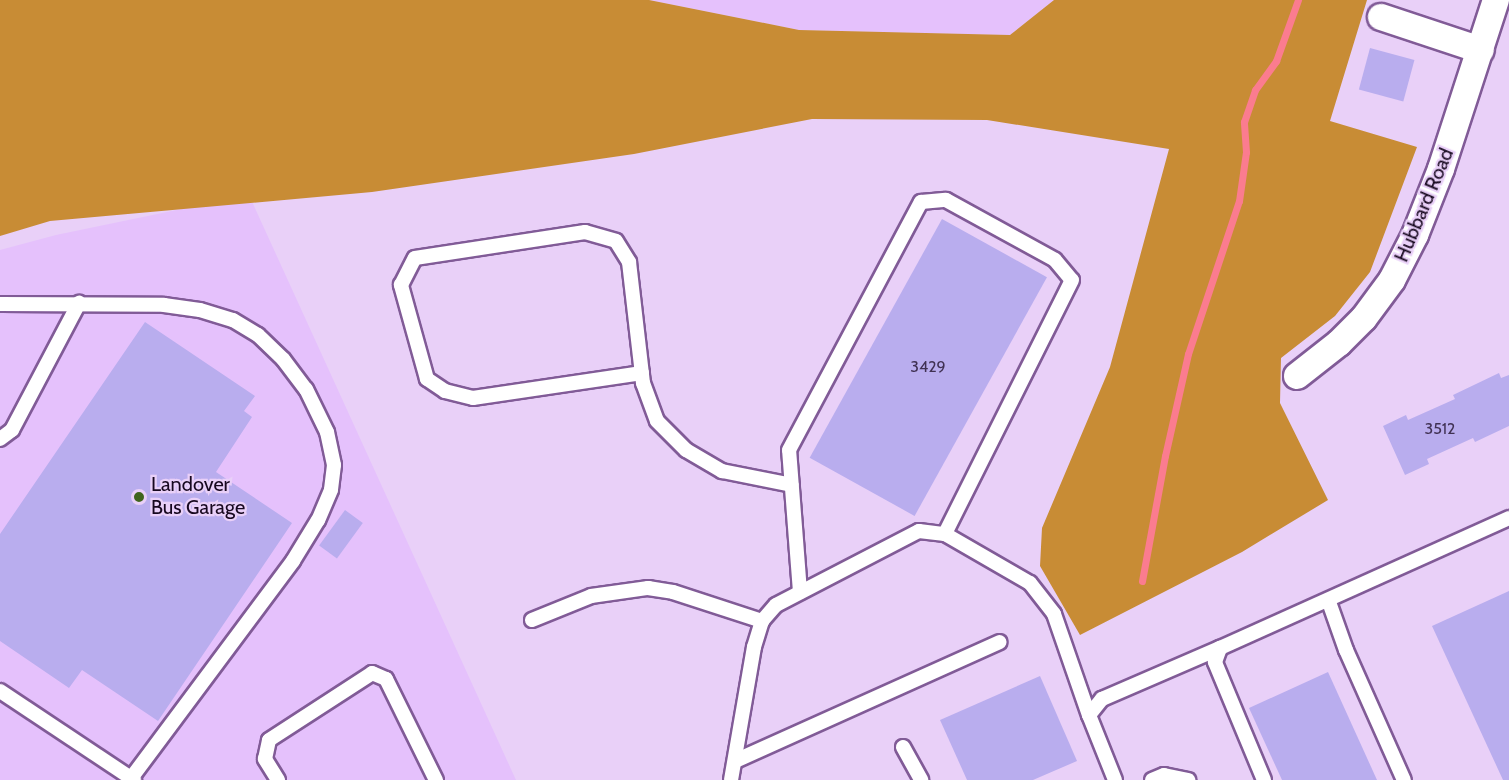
<!DOCTYPE html>
<style>
body{margin:0}
#map{position:relative;width:1509px;height:780px;overflow:hidden;background:#e9d0f8;font-family:Cabin,sans-serif}
div>[style]{position:absolute}
.built>*{inset:0;background:#e5c1fc}
.forest>*{inset:0;background:#c88c35}
.stream>*{height:7px;margin:-3.5px;padding:0 3.5px;transform-origin:3.5px;border-radius:3.5px;background:#fb7c8f}
.building>*{inset:0;background:#b9adee;transform-origin:0 0}
.roads{filter:drop-shadow(2px 0 #815b97) drop-shadow(-2px 0 #815b97) drop-shadow(0 2px #815b97) drop-shadow(0 -2px #815b97)}
.lane>*{height:14px;margin:-7px;padding:0 7px;transform-origin:7px;border-radius:7px;background:#fff}
.street>*{height:26px;margin:-13px;padding:0 13px;transform-origin:13px;border-radius:13px;background:#fff}
.dots>*{width:16px;height:16px;translate:-50% -50%;box-sizing:border-box;border:3px solid #e9d0f8;border-radius:50%}
span{translate:-50% -50%;white-space:nowrap;text-align:center;line-height:1.15;-webkit-text-stroke:4.5px #e9d0f8;paint-order:stroke}
.number-label{font-size:16px;color:#403153}
.number-label span{-webkit-text-stroke-width:0}
.street-label{font-size:20px;color:#17081f}
.poi-label{font-size:20px;color:#17081f}
.left{translate:0 -50%;text-align:left}
</style>
<div id="map">
<div class="built">
<div style="clip-path:polygon(649px 0,1054px 0,1010px 35px,799px 30px)"></div>
<div style="clip-path:polygon(249px 195px,516px 780px,0 780px,0 250px,56px 235px)"></div>
</div>
<div class="forest">
<div style="clip-path:polygon(0 0,649px 0,799px 30px,1010px 35px,1054px 0,1367px 0,1330px 121px,1417px 147px,1370px 272px,1335px 316px,1281px 358px,1280px 403px,1328px 500px,1242px 552px,1080px 635px,1040px 566px,1042px 528px,1110px 367px,1169px 149px,987px 120px,812px 119px,634px 154px,372px 192px,50px 221px,0 236px)"></div>
</div>
<div class="stream">
<div style="left:1142px;top:581px;width:127px;rotate:-79.6deg"></div>
<div style="left:1165px;top:456px;width:105px;rotate:-77.3deg"></div>
<div style="left:1188px;top:354px;width:161px;rotate:-71.6deg"></div>
<div style="left:1239px;top:201px;width:49px;rotate:-81.9deg"></div>
<div style="left:1246px;top:152px;width:30px;rotate:-94deg"></div>
<div style="left:1244px;top:122px;width:34px;rotate:-71deg"></div>
<div style="left:1255px;top:90px;width:36px;rotate:-54deg"></div>
<div style="left:1276px;top:61px;width:65px;rotate:-70.2deg"></div>
</div>
<div class="building">
<div style="left:1370px;top:48px;width:46px;height:43px;rotate:15deg"></div>
<div style="left:942px;top:219px;width:120px;height:273px;rotate:29deg"></div>
<div style="clip-path:polygon(145px 322px,255px 396px,244px 411px,252px 417px,216px 472px,292px 523px,158px 721px,82px 670px,69px 688px,0 641px,0 534px)"></div>
<div style="clip-path:polygon(1499px 373px,1501px 378px,1509px 375px,1509px 426px,1475px 442px,1473px 438px,1427px 459px,1429px 464px,1405px 475px,1383px 426px,1406px 415px,1408px 420px,1455px 399px,1453px 395px)"></div>
<div style="left:345px;top:510px;width:22px;height:44px;rotate:36deg"></div>
<div style="clip-path:polygon(1509px 591px,1509px 780px,1503px 780px,1432px 626px)"></div>
<div style="clip-path:polygon(1328px 672px,1377px 780px,1282px 780px,1249px 708px)"></div>
<div style="clip-path:polygon(1040px 676px,1077px 761px,1033px 780px,967px 780px,940px 720px)"></div>
</div>
<div class="roads">
<div class="lane">
<div style="left:0;top:304px;width:164px;rotate:0.3deg"></div>
<div style="left:164px;top:305px;width:36px;rotate:8deg"></div>
<div style="left:200px;top:310px;width:34px;rotate:17deg"></div>
<div style="left:233px;top:320px;width:29px;rotate:31deg"></div>
<div style="left:258px;top:335px;width:35px;rotate:44deg"></div>
<div style="left:283px;top:359px;width:38px;rotate:53deg"></div>
<div style="left:306px;top:389px;width:48px;rotate:64deg"></div>
<div style="left:327px;top:432px;width:34px;rotate:78deg"></div>
<div style="left:334px;top:465px;width:25px;rotate:97deg"></div>
<div style="left:331px;top:490px;width:33px;rotate:113deg"></div>
<div style="left:318px;top:520px;width:48px;rotate:121.4deg"></div>
<div style="left:293px;top:561px;width:271px;rotate:126.7deg"></div>
<div style="left:642px;top:373px;width:171px;rotate:171.6deg"></div>
<div style="left:473px;top:398px;width:29px;rotate:-166deg"></div>
<div style="left:445px;top:391px;width:22px;rotate:-146deg"></div>
<div style="left:427px;top:379px;width:98px;rotate:-105.5deg"></div>
<div style="left:401px;top:285px;width:30px;rotate:-63deg"></div>
<div style="left:415px;top:258px;width:172px;rotate:-8.7deg"></div>
<div style="left:585px;top:232px;width:32px;rotate:16deg"></div>
<div style="left:616px;top:241px;width:25px;rotate:58deg"></div>
<div style="left:629px;top:262px;width:122px;rotate:83.4deg"></div>
<div style="left:643px;top:383px;width:40px;rotate:69.8deg"></div>
<div style="left:657px;top:421px;width:41px;rotate:45deg"></div>
<div style="left:686px;top:450px;width:42px;rotate:30.3deg"></div>
<div style="left:722px;top:471px;width:71px;rotate:11.3deg"></div>
<div style="left:0;top:439px;width:15px;rotate:-37deg"></div>
<div style="left:12px;top:430px;width:144px;rotate:-62.2deg"></div>
<div style="left:800px;top:592px;width:142px;rotate:-94.4deg"></div>
<div style="left:789px;top:450px;width:281px;rotate:-62deg"></div>
<div style="left:921px;top:202px;width:25px;rotate:-5deg"></div>
<div style="left:946px;top:200px;width:124px;rotate:28.8deg"></div>
<div style="left:1055px;top:260px;width:26px;rotate:50deg"></div>
<div style="left:1072px;top:280px;width:284px;rotate:116.6deg"></div>
<div style="left:1329px;top:602px;width:51px;rotate:70.5deg"></div>
<div style="left:1346px;top:650px;width:142px;rotate:66deg"></div>
<div style="left:532px;top:620px;width:64px;rotate:-22.1deg"></div>
<div style="left:591px;top:596px;width:58px;rotate:-8deg"></div>
<div style="left:648px;top:588px;width:25px;rotate:9deg"></div>
<div style="left:673px;top:592px;width:94px;rotate:18deg"></div>
<div style="left:0;top:691px;width:161px;rotate:33.6deg"></div>
<div style="left:903px;top:747px;width:38px;rotate:61deg"></div>
<div style="left:735px;top:761px;width:290px;rotate:-24.2deg"></div>
<div style="left:278px;top:780px;width:25px;rotate:-122deg"></div>
<div style="left:265px;top:759px;width:19px;rotate:-78deg"></div>
<div style="left:269px;top:740px;width:123px;rotate:-33deg"></div>
<div style="left:372px;top:673px;width:15px;rotate:23deg"></div>
<div style="left:386px;top:679px;width:113px;rotate:63.7deg"></div>
<div style="left:731px;top:780px;width:135px;rotate:-80.2deg"></div>
<div style="left:754px;top:647px;width:27px;rotate:-73deg"></div>
<div style="left:762px;top:621px;width:21px;rotate:-49deg"></div>
<div style="left:776px;top:605px;width:161px;rotate:-27.4deg"></div>
<div style="left:919px;top:531px;width:26px;rotate:7deg"></div>
<div style="left:945px;top:534px;width:98px;rotate:30deg"></div>
<div style="left:1030px;top:583px;width:39px;rotate:52deg"></div>
<div style="left:1054px;top:614px;width:107px;rotate:70.9deg"></div>
<div style="left:1115px;top:780px;width:70px;rotate:-111.8deg"></div>
<div style="left:1089px;top:715px;width:21px;rotate:-51deg"></div>
<div style="left:1102px;top:699px;width:129px;rotate:-23.4deg"></div>
<div style="left:1152px;top:780px;width:13px;rotate:-23deg"></div>
<div style="left:1164px;top:775px;width:25px;rotate:12deg"></div>
<div style="left:1264px;top:780px;width:128px;rotate:-112.6deg"></div>
<div style="left:1215px;top:662px;width:15px;rotate:-70deg"></div>
<div style="left:1220px;top:648px;width:317px;rotate:-24.2deg"></div>
</div>
<div class="street">
<div style="left:1381px;top:17px;width:105px;rotate:18.3deg"></div>
<div style="left:1297px;top:376px;width:53px;rotate:-38.2deg"></div>
<div style="left:1339px;top:343px;width:35px;rotate:-45deg"></div>
<div style="left:1364px;top:318px;width:47px;rotate:-53.6deg"></div>
<div style="left:1392px;top:280px;width:51px;rotate:-62.9deg"></div>
<div style="left:1415px;top:235px;width:71px;rotate:-68.5deg"></div>
<div style="left:1441px;top:169px;width:178px;rotate:-72deg"></div>
</div>
</div>
<div class="dots">
<div style="left:139px;top:497px;background:#40641d"></div>
</div>
<div class="number-label">
<span style="left:928px;top:367px">3429</span>
<span style="left:1440px;top:429px">3512</span>
</div>
<div class="street-label">
<span style="left:1424px;top:205px;rotate:-67deg">Hubbard Road</span>
</div>
<div class="poi-label">
<span class="left" style="left:151px;top:496px">Landover<br>Bus Garage</span>
</div>
</div>
